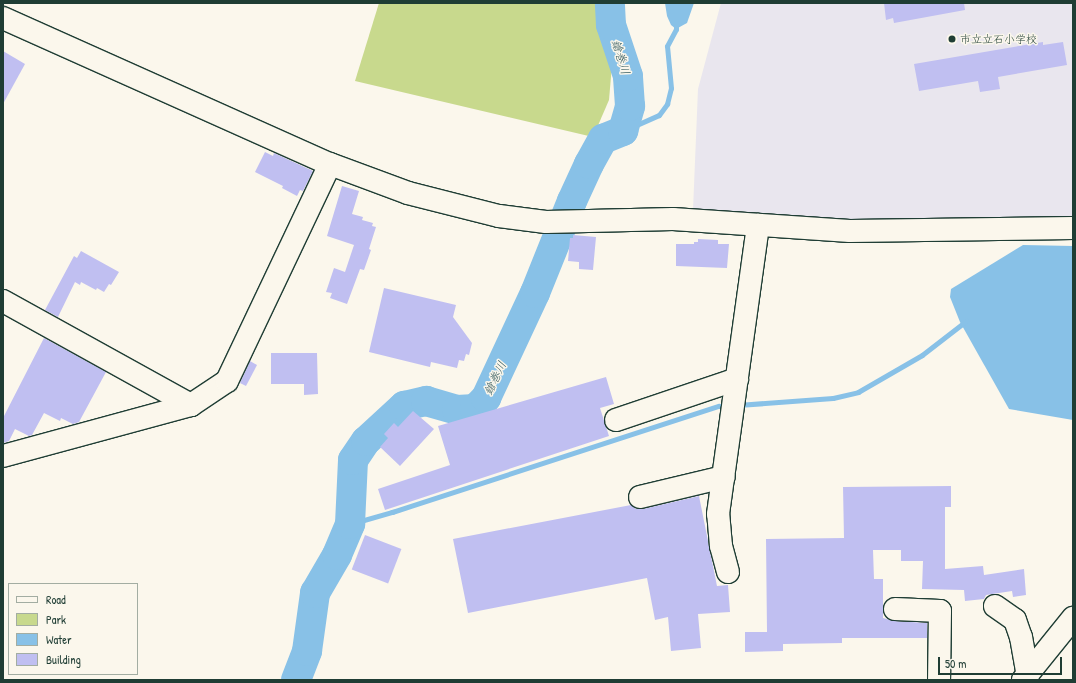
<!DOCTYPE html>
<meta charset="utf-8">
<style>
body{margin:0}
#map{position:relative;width:1076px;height:683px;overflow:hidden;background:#fbf7ec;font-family:"Patrick Hand","Klee One",sans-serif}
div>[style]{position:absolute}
.built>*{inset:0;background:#e9e6ee}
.green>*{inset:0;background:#c8d98d}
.water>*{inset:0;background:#88c1e7}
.stream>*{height:5px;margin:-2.5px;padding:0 2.5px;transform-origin:2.5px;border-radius:2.5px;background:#88c1e7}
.river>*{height:30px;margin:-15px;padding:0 15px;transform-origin:15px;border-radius:15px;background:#88c1e7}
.building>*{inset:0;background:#c0bff1;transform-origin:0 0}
.roads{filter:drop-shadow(1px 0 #1f3d34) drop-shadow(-1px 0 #1f3d34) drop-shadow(0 1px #1f3d34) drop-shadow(0 -1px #1f3d34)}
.minor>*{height:22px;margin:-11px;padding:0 11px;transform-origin:11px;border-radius:11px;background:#fbf7ec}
.dots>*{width:11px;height:11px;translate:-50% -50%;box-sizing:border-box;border:2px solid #fbf7ec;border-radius:50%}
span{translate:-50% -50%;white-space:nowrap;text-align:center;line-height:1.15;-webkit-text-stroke:3px #fbf7ec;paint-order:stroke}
.poi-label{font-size:11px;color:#1f3d34}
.left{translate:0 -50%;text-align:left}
.water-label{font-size:12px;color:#395e61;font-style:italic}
.frame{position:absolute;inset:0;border:4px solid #1f3d34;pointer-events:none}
.legend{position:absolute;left:8px;top:583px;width:130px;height:92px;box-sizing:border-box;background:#fbf7ec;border:1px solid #a3ada2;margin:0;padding:5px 7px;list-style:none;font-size:12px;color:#1f3d34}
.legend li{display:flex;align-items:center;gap:8px;height:20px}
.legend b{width:20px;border:1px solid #a3ada2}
.scale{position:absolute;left:938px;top:657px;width:124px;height:18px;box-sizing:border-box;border:2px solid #1f3d34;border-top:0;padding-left:5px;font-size:12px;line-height:14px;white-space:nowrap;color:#1f3d34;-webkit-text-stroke:3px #fbf7ec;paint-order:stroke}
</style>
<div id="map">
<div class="built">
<div style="clip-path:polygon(721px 3px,1073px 3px,1073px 222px,881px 226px,693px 210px,698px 89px)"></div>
</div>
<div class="green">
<div style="clip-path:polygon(379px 3px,602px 3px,612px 65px,609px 100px,593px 137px,355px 81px)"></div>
</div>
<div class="water">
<div style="clip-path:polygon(665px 3px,694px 3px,687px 23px,676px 29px,671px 25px,667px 16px)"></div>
<div style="clip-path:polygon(1023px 245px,1073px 246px,1073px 420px,1009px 409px,960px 322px,950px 297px,951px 289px)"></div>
</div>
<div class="stream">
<div style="left:623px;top:131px;width:39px;rotate:-24deg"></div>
<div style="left:659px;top:115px;width:14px;rotate:-54deg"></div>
<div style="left:667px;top:104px;width:16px;rotate:-76deg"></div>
<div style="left:671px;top:88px;width:42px;rotate:-95.4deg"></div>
<div style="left:667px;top:46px;width:19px;rotate:-62deg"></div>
<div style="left:676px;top:29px;width:7px;rotate:-90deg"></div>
<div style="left:738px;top:405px;width:95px;rotate:-4.2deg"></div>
<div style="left:833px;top:398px;width:26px;rotate:-13deg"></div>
<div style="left:858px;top:392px;width:74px;rotate:-30deg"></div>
<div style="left:922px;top:355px;width:56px;rotate:-37.7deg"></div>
<div style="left:350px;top:524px;width:44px;rotate:-15.9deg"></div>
<div style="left:392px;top:512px;width:344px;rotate:-18deg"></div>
<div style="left:719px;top:406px;width:9px"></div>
</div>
<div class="river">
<div style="left:296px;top:680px;width:31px;rotate:-69deg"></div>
<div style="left:307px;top:651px;width:59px;rotate:-82.1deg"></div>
<div style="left:315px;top:593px;width:44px;rotate:-59.9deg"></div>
<div style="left:337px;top:555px;width:34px;rotate:-67deg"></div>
<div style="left:350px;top:524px;width:64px;rotate:-87.3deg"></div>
<div style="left:353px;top:460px;width:23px;rotate:-56deg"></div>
<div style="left:366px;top:441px;width:52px;rotate:-42.6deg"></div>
<div style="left:404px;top:406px;width:23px;rotate:-13deg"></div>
<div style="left:426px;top:401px;width:32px;rotate:16deg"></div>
<div style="left:457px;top:410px;width:18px;rotate:-3deg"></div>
<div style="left:475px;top:409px;width:16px;rotate:-45deg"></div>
<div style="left:486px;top:398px;width:116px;rotate:-65deg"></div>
<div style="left:535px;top:293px;width:99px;rotate:-68.1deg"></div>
<div style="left:572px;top:201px;width:41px;rotate:-65.3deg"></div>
<div style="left:589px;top:164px;width:29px;rotate:-61deg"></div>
<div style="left:603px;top:139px;width:22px;rotate:-22deg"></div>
<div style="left:623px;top:131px;width:26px;rotate:-74deg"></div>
<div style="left:630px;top:106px;width:30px;rotate:-94deg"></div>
<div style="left:628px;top:76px;width:54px;rotate:-108.4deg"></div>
<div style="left:611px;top:25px;width:22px;rotate:-93deg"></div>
</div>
<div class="building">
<div style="clip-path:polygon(884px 3px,964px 3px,965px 10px,894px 23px,893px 18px,886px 20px)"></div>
<div style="clip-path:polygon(1043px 42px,1043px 45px,1063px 42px,1067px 65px,998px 77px,1000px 89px,980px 92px,978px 81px,919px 91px,914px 64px)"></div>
<div style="clip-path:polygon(3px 51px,25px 64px,3px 104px)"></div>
<div style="clip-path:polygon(265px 152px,273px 156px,274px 153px,313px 171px,303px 191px,300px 190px,297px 196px,282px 188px,283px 186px,255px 172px)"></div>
<div style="clip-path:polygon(342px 186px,359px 191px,352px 214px,363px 217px,362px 220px,373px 223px,372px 226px,376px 227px,369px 249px,371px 250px,364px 270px,360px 269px,347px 304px,330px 298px,332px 293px,326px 292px,334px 268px,345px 272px,354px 245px,327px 236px)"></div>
<div style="clip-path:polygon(573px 235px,596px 237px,593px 270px,579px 269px,579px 262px,568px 261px,570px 238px,573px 238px)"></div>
<div style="clip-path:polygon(698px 239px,718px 240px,718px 244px,729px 244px,727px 268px,676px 266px,676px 244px,694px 244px,694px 242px,698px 242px)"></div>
<div style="clip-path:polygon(81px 251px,119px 272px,111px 285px,109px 284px,104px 292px,97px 288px,96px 290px,81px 282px,80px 285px,75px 282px,58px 317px,45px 310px,74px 256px,77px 258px)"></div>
<div style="clip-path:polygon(384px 288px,456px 305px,453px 317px,472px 343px,469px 355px,466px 354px,464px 361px,459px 360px,457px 368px,431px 362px,430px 367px,369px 352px)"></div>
<div style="clip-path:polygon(44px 338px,106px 372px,79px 422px,73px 424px,61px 418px,60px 421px,44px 413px,32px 435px,29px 436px,15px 429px,9px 441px,3px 443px,3px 418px)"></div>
<div style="clip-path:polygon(271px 353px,317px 353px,318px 394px,304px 395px,304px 384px,271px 384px)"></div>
<div style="clip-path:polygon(250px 361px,257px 365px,246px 386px,240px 383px)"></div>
<div style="clip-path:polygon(606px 377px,614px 404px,600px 408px,609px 436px,385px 510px,378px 489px,450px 465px,438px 426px)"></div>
<div style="clip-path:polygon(413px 411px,434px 429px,400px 466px,380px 447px,388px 438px,384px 434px,394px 423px,398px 427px)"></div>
<div style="clip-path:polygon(951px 486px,951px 507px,945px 507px,945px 569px,983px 566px,984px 575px,1024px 569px,1026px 595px,1013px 597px,1012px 591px,986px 595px,984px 599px,965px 601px,964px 590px,922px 589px,923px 561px,901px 561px,901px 550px,873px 550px,874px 579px,883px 579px,883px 618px,894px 621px,927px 623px,927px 638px,842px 638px,842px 643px,783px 644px,783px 651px,745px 652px,745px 632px,767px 632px,766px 539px,844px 538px,843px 487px)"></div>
<div style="clip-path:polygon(699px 496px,717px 586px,728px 585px,730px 612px,698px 614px,701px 648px,671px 651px,668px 617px,655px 620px,647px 578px,468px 613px,453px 539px,631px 505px,636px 509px,643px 509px)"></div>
<div style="left:365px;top:535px;width:39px;height:37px;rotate:21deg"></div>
</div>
<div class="roads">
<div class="minor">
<div style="left:3px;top:18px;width:358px;rotate:24.1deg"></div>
<div style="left:330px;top:164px;width:83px;rotate:20.4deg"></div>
<div style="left:408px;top:193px;width:94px;rotate:14.2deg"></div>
<div style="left:499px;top:216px;width:47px;rotate:7.3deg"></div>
<div style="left:546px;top:222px;width:127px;rotate:-1.4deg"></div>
<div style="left:673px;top:219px;width:177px;rotate:3.9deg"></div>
<div style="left:850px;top:231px;width:223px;rotate:-0.8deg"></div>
<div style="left:3px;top:301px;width:215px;rotate:29deg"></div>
<div style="left:616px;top:420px;width:128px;rotate:-18.7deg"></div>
<div style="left:3px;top:456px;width:195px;rotate:-15.2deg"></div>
<div style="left:191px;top:405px;width:43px;rotate:-33.7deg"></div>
<div style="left:227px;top:381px;width:240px;rotate:-64.6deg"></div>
<div style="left:640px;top:497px;width:86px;rotate:-13.4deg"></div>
<div style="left:728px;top:572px;width:27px;rotate:-105deg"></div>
<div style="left:721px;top:546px;width:32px;rotate:-95deg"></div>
<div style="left:718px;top:514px;width:292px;rotate:-82.1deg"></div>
<div style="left:995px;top:606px;width:24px;rotate:35deg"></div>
<div style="left:1015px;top:620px;width:18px;rotate:71deg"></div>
<div style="left:1021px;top:637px;width:39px;rotate:80deg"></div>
<div style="left:895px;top:609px;width:45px;rotate:2.5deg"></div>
<div style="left:940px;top:611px;width:69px;rotate:90.8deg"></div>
<div style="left:1023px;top:680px;width:80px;rotate:-51.1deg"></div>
</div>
</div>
<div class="dots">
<div style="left:952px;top:39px;background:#1f3d34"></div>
</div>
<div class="poi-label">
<span class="left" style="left:960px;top:39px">市立立石小学校</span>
</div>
<div class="water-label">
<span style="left:621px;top:57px;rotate:73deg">鎗巻川</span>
<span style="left:495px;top:378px;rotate:-64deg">鎗巻川</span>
</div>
<div class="frame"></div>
<ul class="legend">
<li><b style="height:5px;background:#fbf7ec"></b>Road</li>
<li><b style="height:11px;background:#c8d98d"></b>Park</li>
<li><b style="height:11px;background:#88c1e7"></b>Water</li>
<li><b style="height:11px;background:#c0bff1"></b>Building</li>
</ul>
<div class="scale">50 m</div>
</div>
